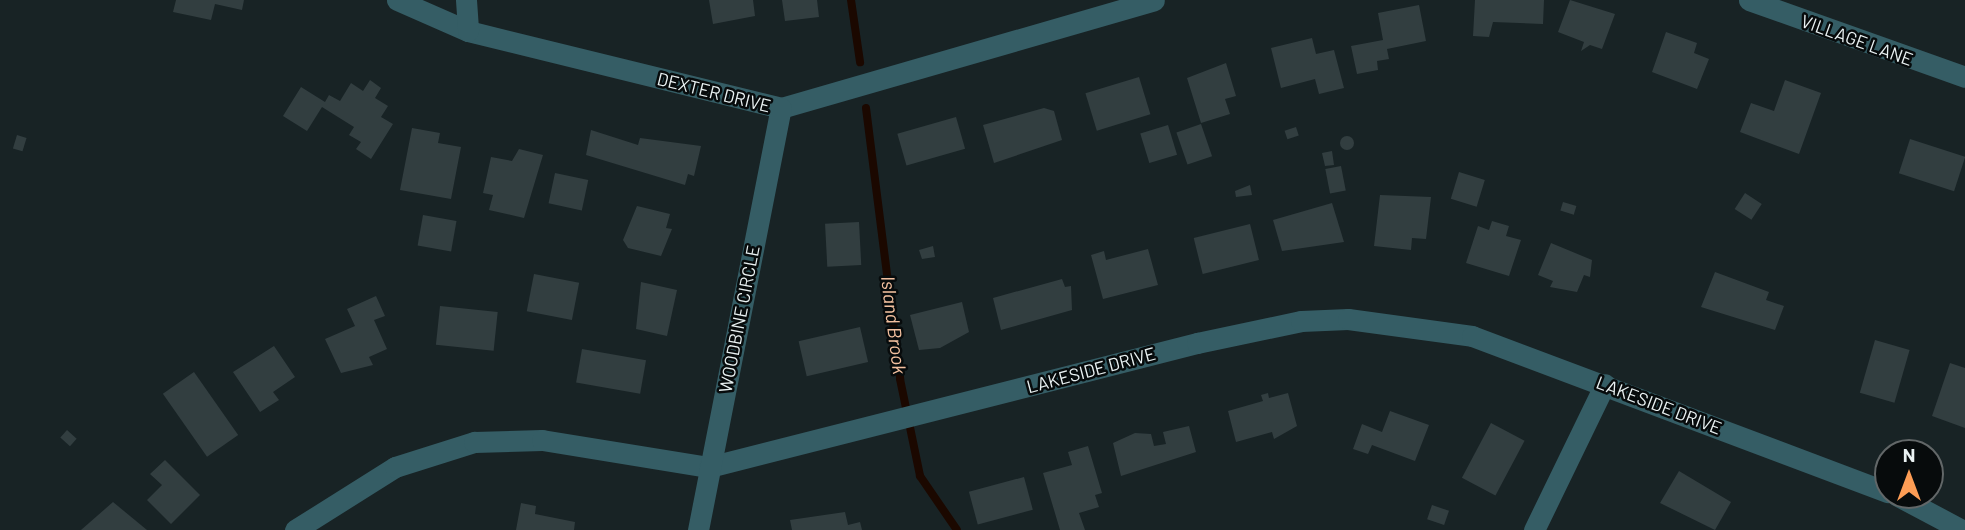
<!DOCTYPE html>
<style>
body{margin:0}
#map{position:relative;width:1965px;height:530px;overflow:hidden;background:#182325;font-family:Barlow,sans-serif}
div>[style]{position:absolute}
.stream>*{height:8px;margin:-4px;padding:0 4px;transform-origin:4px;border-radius:4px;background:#1b0800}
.building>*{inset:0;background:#323e40;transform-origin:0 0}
.round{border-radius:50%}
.minor>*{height:21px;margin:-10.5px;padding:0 10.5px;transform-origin:10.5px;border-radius:10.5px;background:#355d65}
span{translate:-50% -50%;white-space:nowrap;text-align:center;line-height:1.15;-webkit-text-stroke:5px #070b0c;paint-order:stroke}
.street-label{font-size:18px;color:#eaf2f3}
.water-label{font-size:19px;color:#f3c09f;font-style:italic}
.north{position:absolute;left:1874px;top:439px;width:70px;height:70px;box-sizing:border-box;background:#070b0c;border:2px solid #626768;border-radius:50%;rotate:0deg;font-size:19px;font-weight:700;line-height:28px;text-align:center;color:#eaf2f3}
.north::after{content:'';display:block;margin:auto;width:24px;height:32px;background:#fd9d55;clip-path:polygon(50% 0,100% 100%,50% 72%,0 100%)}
</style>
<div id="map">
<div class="stream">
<div style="left:851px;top:0;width:63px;rotate:81.7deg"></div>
<div style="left:866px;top:108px;width:273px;rotate:82.8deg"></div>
<div style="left:900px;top:379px;width:99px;rotate:78.3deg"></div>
<div style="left:920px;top:476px;width:65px;rotate:55.6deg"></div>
</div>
<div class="building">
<div style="clip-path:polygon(176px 0,244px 0,242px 10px,215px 4px,211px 20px,173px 12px)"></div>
<div style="clip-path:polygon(709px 0,753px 0,755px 16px,713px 24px)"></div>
<div style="clip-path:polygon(782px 0,817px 0,819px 17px,785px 21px)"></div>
<div style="clip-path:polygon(1475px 0,1544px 0,1543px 24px,1493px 22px,1489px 37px,1473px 36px)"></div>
<div style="clip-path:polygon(1570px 0,1615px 14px,1602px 49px,1590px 45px,1581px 51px,1584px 42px,1558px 32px)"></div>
<div style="clip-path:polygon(1419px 5px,1426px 41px,1387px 49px,1389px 59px,1377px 61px,1378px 70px,1357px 74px,1351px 46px,1383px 40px,1378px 13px)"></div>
<div style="clip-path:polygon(1666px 32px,1697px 43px,1694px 53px,1709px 59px,1697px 89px,1652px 72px)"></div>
<div style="clip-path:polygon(1312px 38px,1316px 54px,1334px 50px,1344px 88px,1319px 94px,1315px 79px,1281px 88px,1271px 48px)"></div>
<div style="clip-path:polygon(1226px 63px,1236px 96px,1225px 99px,1230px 114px,1201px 123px,1187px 78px)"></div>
<div style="left:1139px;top:77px;width:39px;height:56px;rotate:73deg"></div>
<div style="clip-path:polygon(370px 80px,381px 88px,375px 98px,388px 106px,381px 117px,393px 124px,371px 159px,356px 149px,361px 142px,349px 135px,354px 127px,322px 107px,307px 131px,283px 116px,301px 87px,325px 102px,329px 95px,340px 101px,351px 83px,363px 91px)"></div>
<div style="clip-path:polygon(1785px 80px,1821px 93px,1799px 154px,1740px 132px,1751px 103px,1774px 111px)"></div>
<div style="clip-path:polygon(1044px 108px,1054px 111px,1062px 140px,994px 163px,983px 125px)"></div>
<div style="left:956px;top:117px;width:33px;height:61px;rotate:74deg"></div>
<div style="left:1201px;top:124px;width:34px;height:26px;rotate:71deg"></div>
<div style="left:1168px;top:125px;width:31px;height:29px;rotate:73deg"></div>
<div style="left:1296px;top:127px;width:9px;height:12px;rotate:72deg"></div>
<div style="clip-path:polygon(412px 128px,440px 133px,438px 143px,461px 147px,451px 199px,400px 190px)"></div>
<div style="clip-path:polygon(591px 130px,638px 145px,640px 138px,701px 146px,694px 176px,688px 174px,685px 185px,586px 155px)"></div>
<div style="left:17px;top:135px;width:10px;height:14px;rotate:17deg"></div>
<div class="round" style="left:1340px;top:136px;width:14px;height:14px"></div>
<div style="left:1910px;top:139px;width:58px;height:36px;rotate:18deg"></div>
<div style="clip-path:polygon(519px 149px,543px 155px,524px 218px,489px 210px,493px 195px,483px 193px,491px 157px,512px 161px)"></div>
<div style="clip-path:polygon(1332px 151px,1334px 165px,1325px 166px,1322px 153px)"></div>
<div style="left:1341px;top:166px;width:25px;height:16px;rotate:79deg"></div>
<div style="left:1459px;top:172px;width:27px;height:28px;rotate:17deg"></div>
<div style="left:555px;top:173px;width:34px;height:31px;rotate:12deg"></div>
<div style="clip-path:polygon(1250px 185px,1252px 195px,1236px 197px,1235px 191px)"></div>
<div style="left:1745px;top:193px;width:20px;height:19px;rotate:33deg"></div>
<div style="clip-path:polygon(1380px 195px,1431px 197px,1426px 239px,1412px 238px,1411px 250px,1374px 246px)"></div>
<div style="left:1563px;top:202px;width:14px;height:9px;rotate:17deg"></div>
<div style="clip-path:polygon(1332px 203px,1344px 242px,1282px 251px,1273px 220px)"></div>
<div style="clip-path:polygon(637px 206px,670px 214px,666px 228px,672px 229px,661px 256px,628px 248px,623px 240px)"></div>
<div style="left:423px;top:215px;width:34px;height:31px;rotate:10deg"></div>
<div style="clip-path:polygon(1492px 221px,1509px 226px,1506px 236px,1521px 240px,1509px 276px,1466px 263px,1478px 226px,1489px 230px)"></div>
<div style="left:859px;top:222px;width:43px;height:34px;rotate:87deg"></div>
<div style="left:1250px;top:224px;width:37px;height:58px;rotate:76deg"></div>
<div style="clip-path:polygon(1551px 243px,1592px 260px,1590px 277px,1584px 275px,1577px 292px,1550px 287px,1553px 281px,1538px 275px)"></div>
<div style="clip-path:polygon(933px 246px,935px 257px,922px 259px,919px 250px)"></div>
<div style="clip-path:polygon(1148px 249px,1158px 285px,1103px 299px,1091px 255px,1104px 251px,1106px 260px)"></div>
<div style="clip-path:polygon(1715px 272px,1769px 292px,1766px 300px,1784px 306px,1775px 330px,1701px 307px)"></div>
<div style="left:534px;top:274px;width:46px;height:38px;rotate:11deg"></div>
<div style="clip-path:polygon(1062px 279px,1065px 287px,1071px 286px,1072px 310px,1001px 330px,993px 298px)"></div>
<div style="clip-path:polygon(641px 282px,677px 290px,667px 336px,636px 329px)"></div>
<div style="clip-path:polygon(376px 296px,385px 316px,374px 320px,387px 349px,369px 357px,373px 365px,341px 373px,325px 339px,355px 326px,347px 309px)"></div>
<div style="clip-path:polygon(962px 302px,969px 332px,940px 348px,919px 350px,910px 315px)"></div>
<div style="left:440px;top:306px;width:58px;height:39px;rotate:6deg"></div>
<div style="left:860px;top:327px;width:36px;height:63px;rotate:77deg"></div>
<div style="left:1875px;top:340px;width:36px;height:55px;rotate:16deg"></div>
<div style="clip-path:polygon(274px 346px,295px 377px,273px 392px,279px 400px,260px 412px,233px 372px)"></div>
<div style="left:582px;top:349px;width:65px;height:34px;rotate:10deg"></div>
<div style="clip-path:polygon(1950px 363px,1965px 368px,1965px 428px,1932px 416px)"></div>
<div style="left:194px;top:372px;width:77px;height:38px;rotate:55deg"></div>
<div style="clip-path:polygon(1268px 393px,1269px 398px,1288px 393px,1297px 426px,1274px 439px,1272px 432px,1236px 442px,1228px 411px,1263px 401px,1261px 395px)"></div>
<div style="clip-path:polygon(1390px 411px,1429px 425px,1415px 461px,1372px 445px,1368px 454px,1353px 449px,1362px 424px,1382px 432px)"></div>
<div style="left:1491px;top:423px;width:38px;height:62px;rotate:28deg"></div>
<div style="clip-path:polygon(1189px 426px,1196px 452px,1121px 476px,1113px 443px,1135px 433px,1151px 434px,1154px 446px,1166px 444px,1163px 432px)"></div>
<div style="left:67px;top:430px;width:13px;height:10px;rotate:42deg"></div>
<div style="clip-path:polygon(1088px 446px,1102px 493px,1095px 495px,1099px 507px,1079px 513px,1085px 530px,1060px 530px,1043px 473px,1072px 465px,1068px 452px)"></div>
<div style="clip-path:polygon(165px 460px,200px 495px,171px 524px,147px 500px,162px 485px,150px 474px)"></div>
<div style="clip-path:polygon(1679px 471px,1731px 502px,1715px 530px,1660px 503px)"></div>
<div style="left:1024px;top:477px;width:34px;height:57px;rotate:75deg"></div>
<div style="clip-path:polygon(113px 502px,147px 530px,81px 530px)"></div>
<div style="clip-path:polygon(521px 503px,536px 506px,535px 514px,575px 522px,574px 530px,516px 530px)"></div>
<div style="left:1432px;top:505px;width:18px;height:15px;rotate:19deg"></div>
<div style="clip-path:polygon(845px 512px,848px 525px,860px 522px,862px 530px,792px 530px,790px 520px)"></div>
</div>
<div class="minor">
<div style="left:397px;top:0;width:77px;rotate:23.6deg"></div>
<div style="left:468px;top:31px;width:322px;rotate:13.8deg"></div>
<div style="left:781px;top:108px;width:388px;rotate:-16.1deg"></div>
<div style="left:466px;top:0;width:31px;rotate:86deg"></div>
<div style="left:1749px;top:0;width:229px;rotate:19.6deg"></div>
<div style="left:1896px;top:495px;width:75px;rotate:27.9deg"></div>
<div style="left:295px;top:530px;width:118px;rotate:-32.2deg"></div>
<div style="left:395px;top:467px;width:83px;rotate:-17.6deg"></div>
<div style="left:474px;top:442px;width:68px;rotate:-1.7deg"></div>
<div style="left:542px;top:440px;width:169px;rotate:9.2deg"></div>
<div style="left:709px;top:467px;width:504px;rotate:-14.26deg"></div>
<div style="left:1197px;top:343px;width:106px;rotate:-11.9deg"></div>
<div style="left:1301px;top:321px;width:47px;rotate:-2.4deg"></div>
<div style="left:1348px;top:319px;width:125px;rotate:7.8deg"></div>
<div style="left:1472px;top:336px;width:444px;rotate:20.6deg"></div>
<div style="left:698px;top:530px;width:430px;rotate:-78.9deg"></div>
<div style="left:1534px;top:530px;width:162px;rotate:-64.1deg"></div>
</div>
<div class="street-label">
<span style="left:1857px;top:40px;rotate:20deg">VILLAGE LANE</span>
<span style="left:714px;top:92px;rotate:14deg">DEXTER DRIVE</span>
<span style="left:739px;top:319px;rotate:-79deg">WOODBINE CIRCLE</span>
<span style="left:1091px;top:370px;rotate:-15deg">LAKESIDE DRIVE</span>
<span style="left:1659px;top:405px;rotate:21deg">LAKESIDE DRIVE</span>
</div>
<div class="water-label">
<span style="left:894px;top:325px;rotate:83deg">Island Brook</span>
</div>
<div class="north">N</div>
</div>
